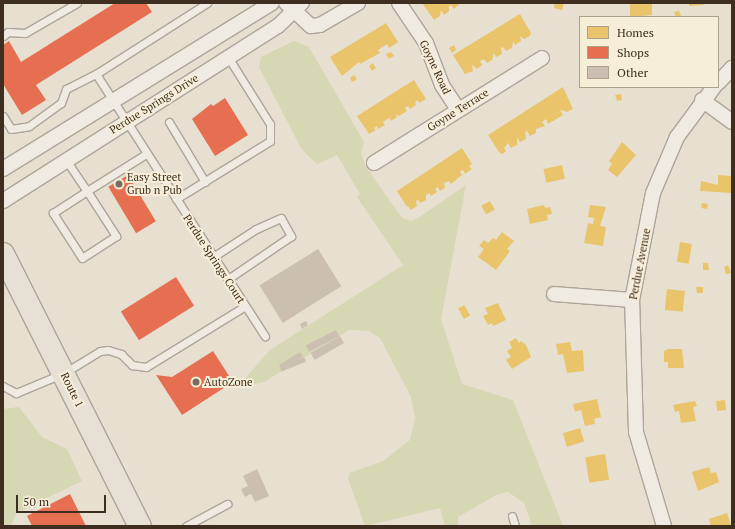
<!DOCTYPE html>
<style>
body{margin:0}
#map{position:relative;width:735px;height:529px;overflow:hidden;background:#e7e0d1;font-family:"PT Serif",serif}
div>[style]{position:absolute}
.green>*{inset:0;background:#d6d7b3}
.homes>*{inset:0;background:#e9c46a;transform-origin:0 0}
.shops>*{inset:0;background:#e76f51;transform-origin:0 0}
.building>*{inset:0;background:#cbbfb2;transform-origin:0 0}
.roads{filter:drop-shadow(1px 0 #ada599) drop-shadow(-1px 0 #ada599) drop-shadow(0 1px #ada599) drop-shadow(0 -1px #ada599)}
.service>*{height:7px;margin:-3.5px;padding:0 3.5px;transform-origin:3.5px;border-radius:3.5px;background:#efebe3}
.minor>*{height:14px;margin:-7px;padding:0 7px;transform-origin:7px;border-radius:7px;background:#efebe3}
.primary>*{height:22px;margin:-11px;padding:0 11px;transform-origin:11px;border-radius:11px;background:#e6e1d4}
.dots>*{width:11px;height:11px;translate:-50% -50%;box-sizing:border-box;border:2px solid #f7eed8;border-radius:50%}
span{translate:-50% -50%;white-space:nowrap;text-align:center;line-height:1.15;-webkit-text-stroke:4px #f7eed8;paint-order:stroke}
.street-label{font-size:11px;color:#3d2e20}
.poi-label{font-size:11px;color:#3d2e20}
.left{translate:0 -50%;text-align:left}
.frame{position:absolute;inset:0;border:4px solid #3d2e20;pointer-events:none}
.legend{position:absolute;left:579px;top:16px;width:140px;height:72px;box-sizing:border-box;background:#f7eed8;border:1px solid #ada18e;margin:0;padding:5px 7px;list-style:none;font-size:12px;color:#3d2e20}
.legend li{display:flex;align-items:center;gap:8px;height:20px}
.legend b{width:20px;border:1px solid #ada18e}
.scale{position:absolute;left:16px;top:495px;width:90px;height:18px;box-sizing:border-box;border:2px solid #3d2e20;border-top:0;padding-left:5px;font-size:12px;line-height:14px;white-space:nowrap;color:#3d2e20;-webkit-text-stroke:3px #f7eed8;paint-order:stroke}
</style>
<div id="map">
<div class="green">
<div style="clip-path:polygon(294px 41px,309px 47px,364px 142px,361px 153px,366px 167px,402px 218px,412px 221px,421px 216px,466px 185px,441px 319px,462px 384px,513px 400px,563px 526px,532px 526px,524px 503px,508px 492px,498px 494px,458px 517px,458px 526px,445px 526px,440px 508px,365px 526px,348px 479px,349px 473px,383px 461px,410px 440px,415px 418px,411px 397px,380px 338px,369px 331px,349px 330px,264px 382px,250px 385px,242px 382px,270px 350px,403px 265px,357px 197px,360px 194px,337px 155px,317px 164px,302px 150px,259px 67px,261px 57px)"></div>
<div style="clip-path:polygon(19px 407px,42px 437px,67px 449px,82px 481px,16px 513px,11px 526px,3px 526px,3px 409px)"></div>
</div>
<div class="homes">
<div style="clip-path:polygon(422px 3px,461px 3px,454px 9px,451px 5px,449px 6px,449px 11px,444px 15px,441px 10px,440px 16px,434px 20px)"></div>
<div style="clip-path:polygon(555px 3px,564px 3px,562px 10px,554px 8px)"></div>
<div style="clip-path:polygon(630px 3px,652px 3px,652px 15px,630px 17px)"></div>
<div style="clip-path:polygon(689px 3px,704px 3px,704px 5px,689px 6px)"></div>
<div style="clip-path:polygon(679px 11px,681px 16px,676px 17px,674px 12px)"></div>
<div style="clip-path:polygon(520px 14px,531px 33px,530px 36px,524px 39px,520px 36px,521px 41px,515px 45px,513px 41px,512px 48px,506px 51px,503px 47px,501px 48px,502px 54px,496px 57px,494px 53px,492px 60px,487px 63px,484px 59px,480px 61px,482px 65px,477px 69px,472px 65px,473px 71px,465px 74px,453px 55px)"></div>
<div style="clip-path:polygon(386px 23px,398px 42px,389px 48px,387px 44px,378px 50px,380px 53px,360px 64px,359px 62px,342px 76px,330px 57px)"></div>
<div style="clip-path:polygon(454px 45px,456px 50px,452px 53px,449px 48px)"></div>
<div style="clip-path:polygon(391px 52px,394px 56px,389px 59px,386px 54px)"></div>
<div style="clip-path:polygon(373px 63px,376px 68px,372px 71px,369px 66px)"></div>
<div style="clip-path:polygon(354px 75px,357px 79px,352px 82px,350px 78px)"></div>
<div style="clip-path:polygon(414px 80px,426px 99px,419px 103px,418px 100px,415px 102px,416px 105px,410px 109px,408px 106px,405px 108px,407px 111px,399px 116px,396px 114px,397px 117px,391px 121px,389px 118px,383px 122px,385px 125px,378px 129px,377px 126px,374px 128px,376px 130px,369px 134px,357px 116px)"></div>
<div style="clip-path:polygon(563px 87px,573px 109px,567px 112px,560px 110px,563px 115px,548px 124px,546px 119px,542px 122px,545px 126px,536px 129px,536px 133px,530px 136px,527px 131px,525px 132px,526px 139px,520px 142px,517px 137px,517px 145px,511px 148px,508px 143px,504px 148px,506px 151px,502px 154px,499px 152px,488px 135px)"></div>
<div style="clip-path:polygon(621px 94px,622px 100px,617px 101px,615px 95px)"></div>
<div style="clip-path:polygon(622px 142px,636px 155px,617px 177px,608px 170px,612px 164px,609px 161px)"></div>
<div style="clip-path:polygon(462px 148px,472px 164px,469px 166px,472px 169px,465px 174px,463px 170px,460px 172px,462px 175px,451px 184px,449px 181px,444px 183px,445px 188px,440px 191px,438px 187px,435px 189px,437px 192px,431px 196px,429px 193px,426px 195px,426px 200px,420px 203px,418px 200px,416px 201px,417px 206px,411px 210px,408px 206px,407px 207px,397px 191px)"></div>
<div style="left:562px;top:165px;width:14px;height:19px;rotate:78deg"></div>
<div style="clip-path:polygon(718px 175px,732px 176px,732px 193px,700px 191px,701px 181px,718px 185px)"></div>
<div style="left:490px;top:201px;width:10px;height:10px;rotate:61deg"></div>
<div style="left:702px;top:203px;width:6px;height:5px;rotate:9deg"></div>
<div style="clip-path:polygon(544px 205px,545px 208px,550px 207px,552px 214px,547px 215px,548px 220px,530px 224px,527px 209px)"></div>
<div style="clip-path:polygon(590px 205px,606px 207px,600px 226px,606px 227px,603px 246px,584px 243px,588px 223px,593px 224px,594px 218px,588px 217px)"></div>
<div style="clip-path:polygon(502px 232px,514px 241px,507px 249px,510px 251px,496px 270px,478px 257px,484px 249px,479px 246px,484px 240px,488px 243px,493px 238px,496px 240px)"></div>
<div style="left:680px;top:242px;width:12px;height:20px;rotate:9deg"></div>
<div style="clip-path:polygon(703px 263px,708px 263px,709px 270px,703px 270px)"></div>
<div style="clip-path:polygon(728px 265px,731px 273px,726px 274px,724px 267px)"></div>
<div style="clip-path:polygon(696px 287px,703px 287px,703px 293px,697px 293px)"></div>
<div style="left:667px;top:289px;width:18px;height:21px;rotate:6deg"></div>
<div style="clip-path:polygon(498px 303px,506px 320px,493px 326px,492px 323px,488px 325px,483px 316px,488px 314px,485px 308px)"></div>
<div style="left:464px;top:305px;width:12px;height:7px;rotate:59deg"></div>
<div style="clip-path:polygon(516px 338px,519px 343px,521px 341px,526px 345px,531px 357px,512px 369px,506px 360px,511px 357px,507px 351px,512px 348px,509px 342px)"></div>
<div style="clip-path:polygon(570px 342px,572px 351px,583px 350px,584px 371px,567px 373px,563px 354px,558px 355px,556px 344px)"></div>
<div style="clip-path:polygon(668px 349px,682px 349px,684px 368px,668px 368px,668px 362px,664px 362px,664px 351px)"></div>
<div style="clip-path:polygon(597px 399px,601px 417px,594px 419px,595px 424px,585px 426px,581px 410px,575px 412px,573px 404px)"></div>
<div style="left:725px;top:400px;width:10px;height:9px;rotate:84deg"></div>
<div style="clip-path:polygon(695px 401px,697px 406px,693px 407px,696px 421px,681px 423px,679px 411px,675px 412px,673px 405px)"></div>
<div style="left:580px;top:428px;width:14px;height:18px;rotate:73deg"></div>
<div style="left:605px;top:454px;width:26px;height:20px;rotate:81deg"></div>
<div style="clip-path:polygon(709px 467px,711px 473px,716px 472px,719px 482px,698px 491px,692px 472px)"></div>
<div style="clip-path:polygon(727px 513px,731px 526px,711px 526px,709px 519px)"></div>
</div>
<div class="shops">
<div style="clip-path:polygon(115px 3px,146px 3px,152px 12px,36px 85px,46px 100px,22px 115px,3px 84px,3px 45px,9px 41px,21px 62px)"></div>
<div style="clip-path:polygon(225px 98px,248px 135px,215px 156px,192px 119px,211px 104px,213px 106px)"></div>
<div style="left:128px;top:175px;width:54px;height:23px;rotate:59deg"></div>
<div style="left:176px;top:277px;width:34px;height:65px;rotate:58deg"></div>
<div style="clip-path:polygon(213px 351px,233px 382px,182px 415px,156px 375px,172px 377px)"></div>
<div style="clip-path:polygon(70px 494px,86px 526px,32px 526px,27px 516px)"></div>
</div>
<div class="building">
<div style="left:318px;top:249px;width:44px;height:69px;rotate:58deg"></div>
<div style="clip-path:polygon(306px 321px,308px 325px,302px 329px,300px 324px)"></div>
<div style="left:336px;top:330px;width:7px;height:34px;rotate:63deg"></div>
<div style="left:340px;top:336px;width:8px;height:34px;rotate:60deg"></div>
<div style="clip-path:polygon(300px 352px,303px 356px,282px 370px,279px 365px)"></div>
<div style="left:304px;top:357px;width:5px;height:26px;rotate:68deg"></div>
<div style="clip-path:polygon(257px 469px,269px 496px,255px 502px,251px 494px,245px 497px,241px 489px,248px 486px,243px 476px)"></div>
</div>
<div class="roads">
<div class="service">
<div style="left:3px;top:36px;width:6px;rotate:-39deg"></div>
<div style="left:8px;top:32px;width:17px;rotate:3deg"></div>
<div style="left:25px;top:33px;width:60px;rotate:-30deg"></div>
<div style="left:96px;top:74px;width:312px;rotate:57.2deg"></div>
<div style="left:3px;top:116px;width:15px;rotate:58deg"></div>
<div style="left:11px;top:129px;width:18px;rotate:-9deg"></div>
<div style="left:29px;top:126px;width:39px;rotate:-36deg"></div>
<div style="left:61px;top:103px;width:15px;rotate:-70deg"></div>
<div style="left:66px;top:89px;width:34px;rotate:-27deg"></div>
<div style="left:96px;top:74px;width:132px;rotate:-32.6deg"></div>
<div style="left:169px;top:122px;width:70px;rotate:59deg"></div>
<div style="left:66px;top:160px;width:37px;rotate:56deg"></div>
<div style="left:87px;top:191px;width:54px;rotate:57.2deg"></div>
<div style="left:116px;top:236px;width:40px;rotate:147.1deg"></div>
<div style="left:82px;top:258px;width:54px;rotate:-122.8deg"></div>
<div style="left:53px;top:213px;width:40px;rotate:-32.9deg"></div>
<div style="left:87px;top:191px;width:70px;rotate:-32.1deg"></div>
<div style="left:176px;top:199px;width:110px;rotate:-31.7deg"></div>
<div style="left:270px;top:141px;width:17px;rotate:-90deg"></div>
<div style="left:270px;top:124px;width:79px;rotate:-122.1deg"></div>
<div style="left:213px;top:257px;width:51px;rotate:-33.1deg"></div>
<div style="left:256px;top:229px;width:27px;rotate:-24deg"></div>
<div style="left:281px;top:218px;width:21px;rotate:61deg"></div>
<div style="left:291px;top:236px;width:76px;rotate:145.7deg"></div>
<div style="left:3px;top:386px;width:15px;rotate:28deg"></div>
<div style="left:16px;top:393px;width:52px;rotate:-22.6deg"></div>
<div style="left:64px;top:373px;width:42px;rotate:-31.4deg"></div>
<div style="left:100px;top:351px;width:8px;rotate:-7deg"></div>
<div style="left:108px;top:350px;width:14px;rotate:17deg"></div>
<div style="left:121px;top:354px;width:16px;rotate:45deg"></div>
<div style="left:132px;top:365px;width:14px;rotate:8deg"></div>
<div style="left:146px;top:367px;width:116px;rotate:-31.6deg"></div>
<div style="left:512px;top:516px;width:10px;rotate:73deg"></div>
<div style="left:186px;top:526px;width:47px;rotate:-28.2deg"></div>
</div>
<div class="minor">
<div style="left:286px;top:3px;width:34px;rotate:43deg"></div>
<div style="left:311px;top:26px;width:9px;rotate:-6deg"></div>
<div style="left:320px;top:25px;width:44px;rotate:-30.1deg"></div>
<div style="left:399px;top:3px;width:48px;rotate:56deg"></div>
<div style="left:426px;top:43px;width:45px;rotate:69.1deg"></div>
<div style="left:442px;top:85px;width:30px;rotate:57deg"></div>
<div style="left:718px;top:83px;width:21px;rotate:-47deg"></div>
<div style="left:702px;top:100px;width:37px;rotate:36deg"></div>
<div style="left:374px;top:163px;width:198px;rotate:-32deg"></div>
<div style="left:3px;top:169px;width:316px;rotate:-31.7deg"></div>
<div style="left:3px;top:201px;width:326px;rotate:-32.5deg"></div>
<div style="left:278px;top:26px;width:33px;rotate:-44deg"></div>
<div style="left:554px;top:294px;width:78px;rotate:4.4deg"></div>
<div style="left:664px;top:526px;width:98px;rotate:-106.6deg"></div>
<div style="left:636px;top:432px;width:132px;rotate:-91.7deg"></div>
<div style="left:632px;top:300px;width:109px;rotate:-78.9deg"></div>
<div style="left:653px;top:193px;width:61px;rotate:-66.8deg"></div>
<div style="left:677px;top:137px;width:62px;rotate:-53.5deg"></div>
</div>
<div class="primary">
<div style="left:3px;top:254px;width:305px;rotate:63.3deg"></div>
</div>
</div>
<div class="dots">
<div style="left:119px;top:184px;background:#786c5e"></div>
<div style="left:196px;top:382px;background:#786c5e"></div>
</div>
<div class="street-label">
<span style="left:435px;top:67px;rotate:65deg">Goyne Road</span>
<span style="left:154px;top:104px;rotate:-32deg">Perdue Springs Drive</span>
<span style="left:458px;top:110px;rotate:-32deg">Goyne Terrace</span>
<span style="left:214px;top:259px;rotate:57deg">Perdue Springs Court</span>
<span style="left:640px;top:264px;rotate:-79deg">Perdue Avenue</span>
<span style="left:72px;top:390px;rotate:64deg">Route 1</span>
</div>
<div class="poi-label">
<span class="left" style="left:127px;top:184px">Easy Street<br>Grub n Pub</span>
<span class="left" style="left:204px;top:382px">AutoZone</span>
</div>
<div class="frame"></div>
<ul class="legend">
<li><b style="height:11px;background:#e9c46a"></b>Homes</li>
<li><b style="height:11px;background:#e76f51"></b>Shops</li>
<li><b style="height:11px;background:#cbbfb2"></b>Other</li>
</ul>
<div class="scale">50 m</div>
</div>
